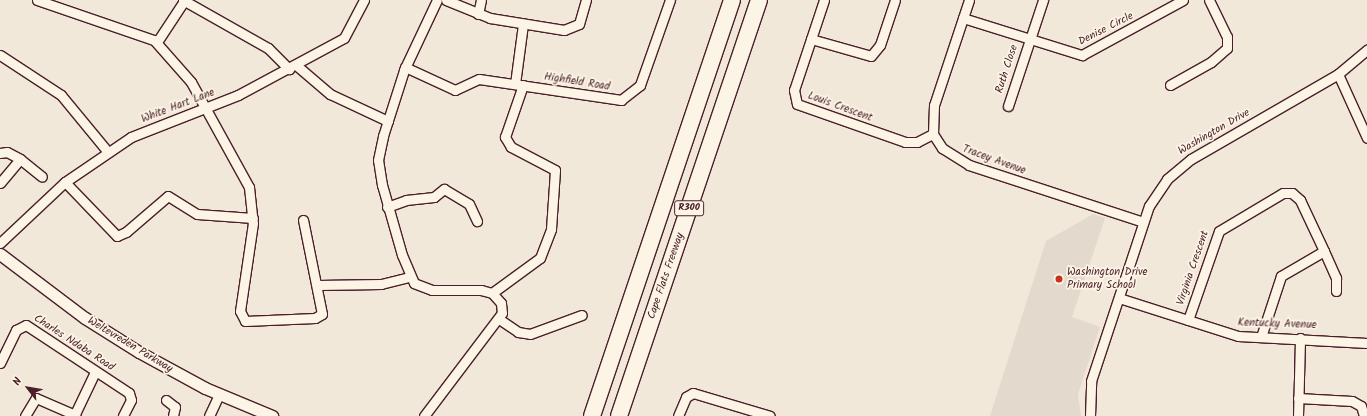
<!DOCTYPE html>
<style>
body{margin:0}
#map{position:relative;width:1367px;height:416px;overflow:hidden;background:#f1e8da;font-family:Kalam,sans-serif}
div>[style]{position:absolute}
.built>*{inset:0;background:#e4d9cd}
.roads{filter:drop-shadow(1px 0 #4a1f2b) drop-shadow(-1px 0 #4a1f2b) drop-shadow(0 1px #4a1f2b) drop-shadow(0 -1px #4a1f2b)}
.minor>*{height:9px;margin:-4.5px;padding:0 4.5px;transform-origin:4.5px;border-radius:4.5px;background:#fcf5e5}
.tertiary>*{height:11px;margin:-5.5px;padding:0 5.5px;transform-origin:5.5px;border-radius:5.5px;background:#fcf5e5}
.motorway>*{height:16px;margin:-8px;padding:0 8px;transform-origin:8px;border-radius:8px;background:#fcf5e5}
.dots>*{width:11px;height:11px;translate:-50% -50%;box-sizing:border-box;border:2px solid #fcf5e5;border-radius:50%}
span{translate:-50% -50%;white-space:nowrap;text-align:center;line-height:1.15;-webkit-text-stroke:3.5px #fcf5e5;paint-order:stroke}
.shield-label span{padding:1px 3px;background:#fcf5e5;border:1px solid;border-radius:3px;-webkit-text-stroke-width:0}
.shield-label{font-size:10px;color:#4a1f2b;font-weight:700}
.street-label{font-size:11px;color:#4a1f2b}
.poi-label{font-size:11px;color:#4a1f2b}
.left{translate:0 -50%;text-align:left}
.north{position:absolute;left:8px;top:368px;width:40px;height:40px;-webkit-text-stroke:3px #fcf5e5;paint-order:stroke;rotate:301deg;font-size:11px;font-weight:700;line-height:16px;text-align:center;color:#4a1f2b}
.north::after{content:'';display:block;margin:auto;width:14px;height:18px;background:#4a1f2b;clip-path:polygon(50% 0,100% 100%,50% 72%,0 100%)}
</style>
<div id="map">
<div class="built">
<div style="clip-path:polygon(1093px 214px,1105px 218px,1072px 317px,1100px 327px,1078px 394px,1081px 416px,990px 416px,1046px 241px)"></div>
</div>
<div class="roads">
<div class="minor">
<div style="left:37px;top:0;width:124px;rotate:18.9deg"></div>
<div style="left:154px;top:40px;width:56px;rotate:48.6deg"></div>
<div style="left:191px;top:82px;width:120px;rotate:61.1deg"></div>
<div style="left:249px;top:187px;width:36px;rotate:84deg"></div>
<div style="left:253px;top:223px;width:89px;rotate:98.4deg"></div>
<div style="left:240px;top:311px;width:11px;rotate:63deg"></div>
<div style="left:245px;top:321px;width:70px;rotate:-2.5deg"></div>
<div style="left:315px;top:318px;width:8px;rotate:-30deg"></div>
<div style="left:322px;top:314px;width:96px;rotate:-101.4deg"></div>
<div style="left:183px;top:0;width:98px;rotate:29.5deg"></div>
<div style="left:268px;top:48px;width:30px;rotate:45deg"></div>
<div style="left:446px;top:0;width:48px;rotate:22.2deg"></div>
<div style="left:490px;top:18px;width:75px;rotate:9.2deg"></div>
<div style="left:564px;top:30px;width:16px;rotate:-22deg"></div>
<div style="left:579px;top:24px;width:25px;rotate:-74deg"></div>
<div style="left:824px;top:0;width:95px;rotate:108.4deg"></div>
<div style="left:794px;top:90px;width:14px;rotate:78deg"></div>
<div style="left:797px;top:104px;width:114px;rotate:19.4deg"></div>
<div style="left:905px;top:142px;width:12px"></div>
<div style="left:917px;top:142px;width:18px;rotate:-27deg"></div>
<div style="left:969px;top:0;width:111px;rotate:108.4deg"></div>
<div style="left:934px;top:105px;width:29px;rotate:92deg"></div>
<div style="left:933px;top:134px;width:17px;rotate:57deg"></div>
<div style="left:942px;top:148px;width:32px;rotate:32deg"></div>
<div style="left:969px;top:165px;width:183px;rotate:18.1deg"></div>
<div style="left:478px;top:14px;width:14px;rotate:-78deg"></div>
<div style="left:963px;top:18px;width:125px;rotate:17.3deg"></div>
<div style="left:1082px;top:55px;width:115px;rotate:-28.6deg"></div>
<div style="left:811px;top:39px;width:62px;rotate:15.8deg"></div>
<div style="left:871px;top:56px;width:14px;rotate:-51deg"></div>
<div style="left:880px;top:45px;width:47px;rotate:-71.6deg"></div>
<div style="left:157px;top:42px;width:49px;rotate:-56.6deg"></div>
<div style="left:0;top:55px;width:73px;rotate:33.3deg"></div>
<div style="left:61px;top:95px;width:74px;rotate:50.5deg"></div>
<div style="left:296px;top:65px;width:45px;rotate:40.5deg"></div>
<div style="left:330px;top:94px;width:64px;rotate:25deg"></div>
<div style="left:405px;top:67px;width:55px;rotate:24.7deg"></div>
<div style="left:455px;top:90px;width:26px;rotate:-25deg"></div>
<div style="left:479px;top:79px;width:144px;rotate:8.4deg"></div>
<div style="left:621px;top:100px;width:24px;rotate:-38deg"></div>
<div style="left:640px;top:85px;width:90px;rotate:-70.6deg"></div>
<div style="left:1338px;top:74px;width:70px;rotate:65.6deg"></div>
<div style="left:515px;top:84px;width:61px;rotate:-82.4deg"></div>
<div style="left:1170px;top:85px;width:47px;rotate:-29.3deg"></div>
<div style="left:1211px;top:62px;width:21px;rotate:-41deg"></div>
<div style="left:1227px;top:48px;width:11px;rotate:-90deg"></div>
<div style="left:1227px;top:37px;width:41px;rotate:-115.9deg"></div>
<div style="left:1008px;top:106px;width:112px;rotate:-71.7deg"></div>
<div style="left:0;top:153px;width:7px;rotate:-8deg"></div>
<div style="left:7px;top:152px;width:15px;rotate:28deg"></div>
<div style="left:20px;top:159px;width:28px;rotate:39deg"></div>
<div style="left:65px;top:182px;width:75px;rotate:46.1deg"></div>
<div style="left:117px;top:236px;width:10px;rotate:-24deg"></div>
<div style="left:126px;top:232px;width:55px;rotate:-40.6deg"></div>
<div style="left:168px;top:196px;width:34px;rotate:32deg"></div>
<div style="left:197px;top:214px;width:56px;rotate:4.1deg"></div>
<div style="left:0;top:183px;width:31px;rotate:-50deg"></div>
<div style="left:387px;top:207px;width:20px;rotate:-20deg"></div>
<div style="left:406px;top:200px;width:28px;rotate:-6deg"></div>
<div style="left:434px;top:197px;width:13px;rotate:-39deg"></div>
<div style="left:444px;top:189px;width:29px;rotate:31deg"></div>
<div style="left:469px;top:204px;width:19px;rotate:65deg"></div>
<div style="left:0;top:243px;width:89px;rotate:-43.2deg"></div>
<div style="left:65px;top:182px;width:80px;rotate:-34.3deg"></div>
<div style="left:131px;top:137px;width:115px;rotate:-21.4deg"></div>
<div style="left:238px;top:95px;width:120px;rotate:-28.3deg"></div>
<div style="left:344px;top:38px;width:43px;rotate:-62.2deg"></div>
<div style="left:1324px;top:251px;width:30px;rotate:66deg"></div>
<div style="left:1336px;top:278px;width:13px;rotate:90deg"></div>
<div style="left:318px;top:285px;width:63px;rotate:-0.9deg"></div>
<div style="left:381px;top:284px;width:30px;rotate:-14deg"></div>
<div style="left:492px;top:293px;width:59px;rotate:-36.1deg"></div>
<div style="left:540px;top:258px;width:31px;rotate:-69deg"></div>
<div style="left:551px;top:229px;width:59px;rotate:-86.1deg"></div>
<div style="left:555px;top:170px;width:50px;rotate:-152.4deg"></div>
<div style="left:511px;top:147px;width:12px;rotate:-121deg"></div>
<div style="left:505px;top:137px;width:55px;rotate:-70.9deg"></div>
<div style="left:1119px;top:298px;width:125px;rotate:17.7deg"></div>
<div style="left:1238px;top:336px;width:129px;rotate:3.1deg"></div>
<div style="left:499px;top:319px;width:23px;rotate:34deg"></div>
<div style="left:518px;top:332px;width:12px;rotate:9deg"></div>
<div style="left:530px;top:334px;width:55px;rotate:-20.1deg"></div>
<div style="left:1188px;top:320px;width:94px;rotate:-70.8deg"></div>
<div style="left:1219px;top:231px;width:74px;rotate:-30.7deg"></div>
<div style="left:1283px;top:193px;width:9px"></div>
<div style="left:1292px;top:193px;width:11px;rotate:41deg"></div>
<div style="left:1300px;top:200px;width:56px;rotate:64.8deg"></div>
<div style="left:1324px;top:251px;width:50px;rotate:149.8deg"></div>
<div style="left:1281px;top:276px;width:64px;rotate:108.2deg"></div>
<div style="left:0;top:363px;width:37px;rotate:-64deg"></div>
<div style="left:16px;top:330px;width:11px;rotate:-27deg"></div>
<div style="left:26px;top:325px;width:123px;rotate:33.4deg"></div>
<div style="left:129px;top:393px;width:7px;rotate:74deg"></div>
<div style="left:131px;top:400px;width:18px;rotate:117deg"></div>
<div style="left:1298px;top:398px;width:54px;rotate:3.2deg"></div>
<div style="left:1352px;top:401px;width:10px;rotate:29deg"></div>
<div style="left:1361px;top:406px;width:10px;rotate:73deg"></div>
<div style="left:166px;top:400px;width:11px;rotate:38deg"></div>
<div style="left:175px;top:407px;width:9px;rotate:103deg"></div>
<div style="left:25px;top:416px;width:21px;rotate:-59deg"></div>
<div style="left:36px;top:398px;width:43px;rotate:23.6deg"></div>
<div style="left:74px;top:416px;width:49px;rotate:-64.5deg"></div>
<div style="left:209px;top:416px;width:23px;rotate:-65deg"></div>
<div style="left:424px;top:416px;width:129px;rotate:-52.9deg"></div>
<div style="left:502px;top:313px;width:10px;rotate:-96deg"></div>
<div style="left:501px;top:303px;width:13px;rotate:-132deg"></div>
<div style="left:492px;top:293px;width:11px;rotate:-165deg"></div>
<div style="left:481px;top:290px;width:49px;rotate:180deg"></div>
<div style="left:432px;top:290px;width:19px;rotate:-159deg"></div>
<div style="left:414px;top:283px;width:30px;rotate:-113deg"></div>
<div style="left:402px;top:255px;width:73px;rotate:-105.9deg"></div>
<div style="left:382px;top:185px;width:25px;rotate:-99deg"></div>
<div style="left:378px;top:160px;width:25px;rotate:-78deg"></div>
<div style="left:383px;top:136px;width:69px;rotate:-72.3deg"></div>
<div style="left:404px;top:70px;width:77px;rotate:-64.8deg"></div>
<div style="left:678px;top:416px;width:21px;rotate:-67deg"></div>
<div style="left:686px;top:397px;width:8px;rotate:-30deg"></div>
<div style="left:693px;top:393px;width:80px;rotate:16.6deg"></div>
<div style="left:1090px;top:416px;width:35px;rotate:-88deg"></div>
<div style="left:1091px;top:381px;width:184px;rotate:-71.7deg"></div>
<div style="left:1149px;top:206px;width:32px;rotate:-56deg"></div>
<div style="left:1167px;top:179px;width:31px;rotate:-40deg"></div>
<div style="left:1191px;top:159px;width:170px;rotate:-30deg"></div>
<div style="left:1338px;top:74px;width:38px;rotate:-40deg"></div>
<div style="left:1298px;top:416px;width:78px;rotate:-88.5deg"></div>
</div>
<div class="tertiary">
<div style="left:0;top:254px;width:106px;rotate:37deg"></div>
<div style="left:85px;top:318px;width:64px;rotate:32.2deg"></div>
<div style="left:139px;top:352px;width:75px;rotate:28.6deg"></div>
<div style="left:205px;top:388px;width:73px;rotate:22.7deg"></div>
</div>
<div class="motorway">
<div style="left:592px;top:416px;width:439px;rotate:-71.4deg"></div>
<div style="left:619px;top:416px;width:439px;rotate:-71.4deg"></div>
</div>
</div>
<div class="dots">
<div style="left:1059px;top:279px;background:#c8321e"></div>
</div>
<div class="shield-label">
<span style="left:689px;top:208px">R300</span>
</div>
<div class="street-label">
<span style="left:1106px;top:29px;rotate:-27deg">Denise Circle</span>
<span style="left:1007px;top:69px;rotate:-72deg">Ruth Close</span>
<span style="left:577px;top:82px;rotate:9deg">Highfield Road</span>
<span style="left:178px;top:106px;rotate:-21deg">White Hart Lane</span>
<span style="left:840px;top:107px;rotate:20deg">Louis Crescent</span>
<span style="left:1214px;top:132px;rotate:-30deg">Washington Drive</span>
<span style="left:994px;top:160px;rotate:20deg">Tracey Avenue</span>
<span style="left:1193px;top:268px;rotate:-71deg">Virginia Crescent</span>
<span style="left:666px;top:276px;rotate:-71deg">Cape Flats Freeway</span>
<span style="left:1277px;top:324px;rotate:2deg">Kentucky Avenue</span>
<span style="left:74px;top:343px;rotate:33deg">Charles Ndaba Road</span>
<span style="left:130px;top:345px;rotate:31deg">Weltevreden Parkway</span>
</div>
<div class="poi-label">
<span class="left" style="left:1067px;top:279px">Washington Drive<br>Primary School</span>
</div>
<div class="north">N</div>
</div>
